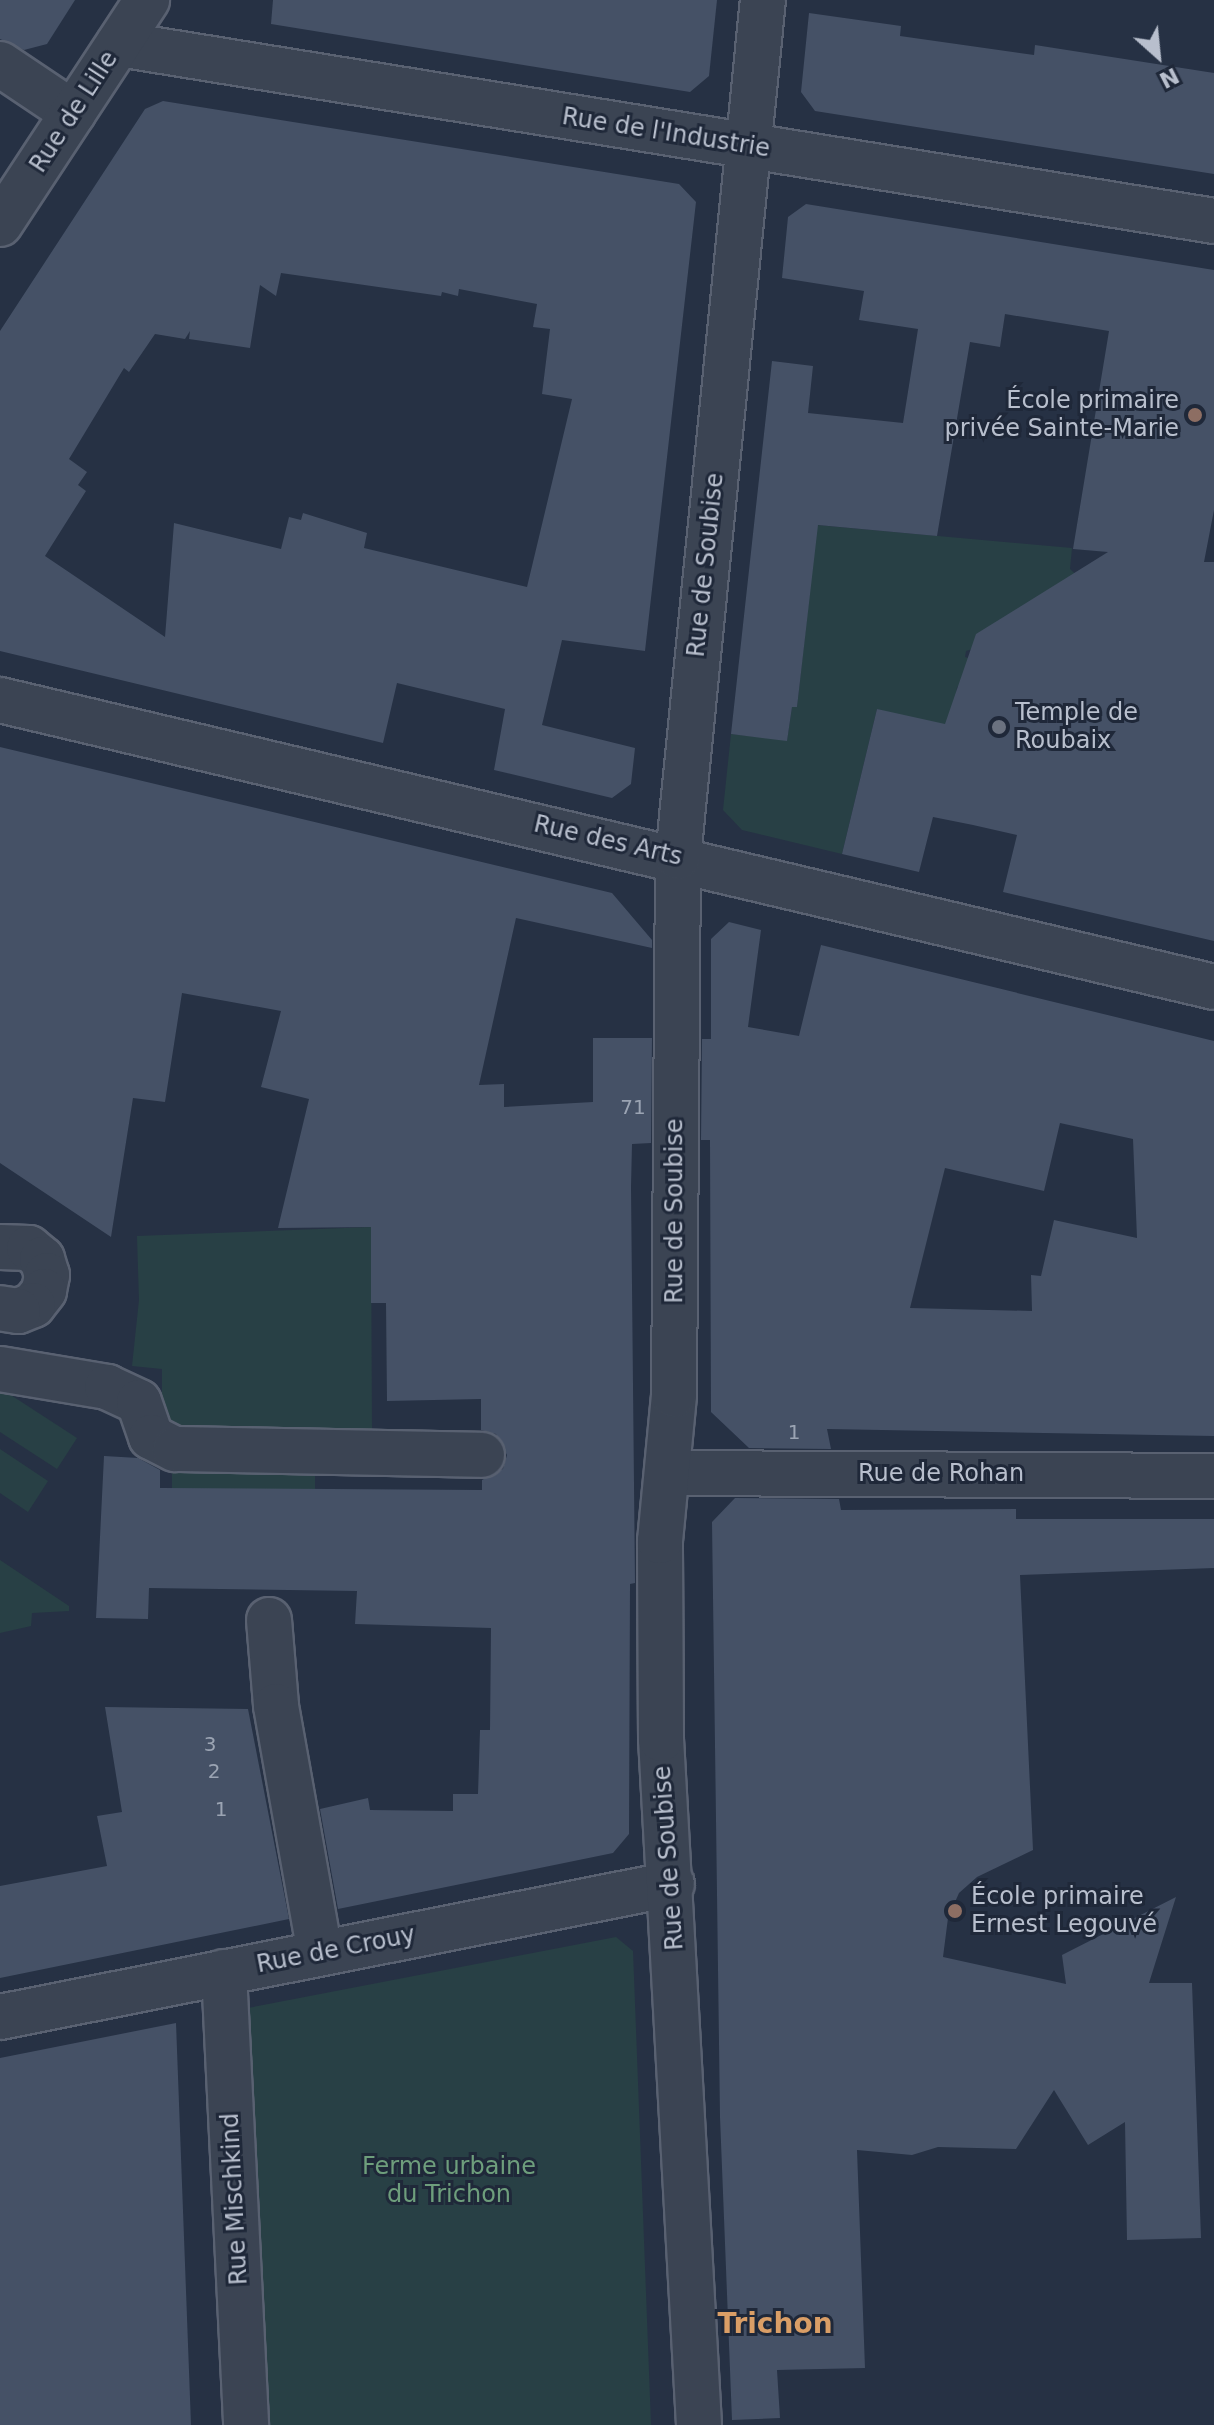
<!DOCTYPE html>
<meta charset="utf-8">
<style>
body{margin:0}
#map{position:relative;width:1214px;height:2425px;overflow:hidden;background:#263144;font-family:"DejaVu Sans",sans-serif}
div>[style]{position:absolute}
.green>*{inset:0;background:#284045;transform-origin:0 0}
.building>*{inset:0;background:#455166}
.roads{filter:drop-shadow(2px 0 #596171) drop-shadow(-2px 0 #596171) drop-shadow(0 2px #596171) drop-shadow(0 -2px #596171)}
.minor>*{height:44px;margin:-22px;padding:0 22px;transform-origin:22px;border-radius:22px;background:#3b4453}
.dots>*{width:22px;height:22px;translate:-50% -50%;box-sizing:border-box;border:4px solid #1f2839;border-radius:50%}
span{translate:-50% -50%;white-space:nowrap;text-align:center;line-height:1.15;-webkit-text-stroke:6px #1f2839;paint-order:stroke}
.number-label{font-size:20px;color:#9ba4b3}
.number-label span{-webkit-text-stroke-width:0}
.street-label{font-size:24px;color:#b8bfcd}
.poi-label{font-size:24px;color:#b8bfcd}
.right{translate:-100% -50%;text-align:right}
.left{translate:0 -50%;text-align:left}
.park-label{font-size:24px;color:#6e9e7c}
.quarter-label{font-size:28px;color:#da9e66;font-weight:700}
.north{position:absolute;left:1118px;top:16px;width:80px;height:80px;-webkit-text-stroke:6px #1f2839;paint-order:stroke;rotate:153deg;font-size:22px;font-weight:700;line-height:32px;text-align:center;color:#b8bfcd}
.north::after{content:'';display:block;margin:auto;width:28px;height:36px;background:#b8bfcd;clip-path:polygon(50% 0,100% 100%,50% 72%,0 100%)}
</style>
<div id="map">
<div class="green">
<div style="clip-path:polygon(817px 525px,1072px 548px,1070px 569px,1109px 606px,966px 651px,965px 657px,971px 659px,965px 684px,957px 687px,950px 746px,877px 709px,842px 854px,742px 830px,723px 810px,731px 734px,787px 740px,792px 707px,797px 707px)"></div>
<div style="clip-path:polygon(371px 1227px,372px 1430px,162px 1431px,162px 1369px,132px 1366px,139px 1300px,137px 1236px)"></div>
<div style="clip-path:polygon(0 1388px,77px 1438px,57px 1469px,0 1432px)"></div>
<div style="clip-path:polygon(0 1449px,48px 1481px,28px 1512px,0 1493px)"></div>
<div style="left:172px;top:1471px;width:143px;height:18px"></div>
<div style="clip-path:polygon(0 1560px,69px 1606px,69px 1611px,32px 1613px,31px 1626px,0 1633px)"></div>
<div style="clip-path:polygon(616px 1937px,633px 1951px,651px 2425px,270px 2425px,248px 2008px)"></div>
</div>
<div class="building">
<div style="clip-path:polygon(0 0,75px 0,47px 44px,24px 50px,0 39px)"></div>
<div style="clip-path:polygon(273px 0,717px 0,709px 76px,690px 92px,271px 24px)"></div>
<div style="clip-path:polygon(809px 13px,901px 26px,900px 36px,1034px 55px,1035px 45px,1214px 73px,1214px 174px,815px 111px,801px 92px)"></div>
<div style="clip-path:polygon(evenodd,163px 101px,679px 184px,696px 202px,645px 651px,562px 640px,542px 725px,635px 748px,631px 784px,612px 798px,494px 770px,505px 709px,397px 683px,383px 743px,0 651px,0 331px,145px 109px,163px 101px,281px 273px,441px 296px,442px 292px,458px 296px,459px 289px,537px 304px,533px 327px,550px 329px,542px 394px,572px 399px,527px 587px,364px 548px,367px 533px,303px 513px,301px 520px,289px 517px,281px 549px,174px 523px,165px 637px,45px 556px,86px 491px,78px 485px,87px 472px,69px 459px,124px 368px,129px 372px,155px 334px,185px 339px,190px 331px,189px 339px,250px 348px,260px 285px,276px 296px,281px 273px)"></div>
<div style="clip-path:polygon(806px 204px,1214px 270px,1214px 510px,1204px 562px,1214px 562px,1214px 941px,1003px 892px,1017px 835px,973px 825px,933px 817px,919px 872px,842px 854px,877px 709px,945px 724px,976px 634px,1108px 552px,1073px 549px,1109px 331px,1005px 314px,1000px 347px,970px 342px,937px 536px,818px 525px,797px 707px,792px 707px,787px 741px,731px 734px,772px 361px,813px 366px,808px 413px,903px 423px,918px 329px,859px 320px,864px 291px,782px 278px,788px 217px)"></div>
<div style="clip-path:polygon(0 747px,612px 893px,652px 940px,652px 948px,516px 918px,479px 1085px,504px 1084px,504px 1107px,593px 1102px,593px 1038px,652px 1038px,651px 1143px,632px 1144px,631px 1187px,635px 1583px,630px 1584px,629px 1834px,613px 1853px,338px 1909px,320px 1809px,368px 1798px,370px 1810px,453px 1811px,453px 1794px,478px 1794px,480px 1730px,490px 1730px,491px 1628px,355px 1624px,357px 1591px,149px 1588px,148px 1619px,96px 1618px,104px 1456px,138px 1458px,160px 1470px,160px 1488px,482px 1490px,482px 1480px,503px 1469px,507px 1455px,496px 1434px,481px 1430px,481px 1399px,387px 1401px,386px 1303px,371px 1303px,371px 1227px,278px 1228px,309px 1099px,261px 1087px,281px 1011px,182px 993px,165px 1102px,133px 1098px,111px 1237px,0 1163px)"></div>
<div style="clip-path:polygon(evenodd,729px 922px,761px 930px,748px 1027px,799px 1036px,821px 945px,1214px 1041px,1214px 1436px,827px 1429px,831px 1449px,749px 1448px,711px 1412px,710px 1140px,701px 1140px,702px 1039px,711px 1039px,711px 939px,729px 922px,1060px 1123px,1133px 1139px,1137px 1238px,1054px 1220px,1041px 1276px,1031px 1275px,1032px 1311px,910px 1308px,945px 1168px,1044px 1191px,1060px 1123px)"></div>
<div style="clip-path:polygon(735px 1498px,839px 1499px,841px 1510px,1016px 1509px,1016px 1519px,1214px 1519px,1214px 1568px,1020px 1575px,1033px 1850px,977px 1877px,959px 1893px,948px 1918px,943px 1957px,1066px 1984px,1062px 1955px,1176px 1897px,1149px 1983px,1192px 1983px,1201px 2238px,1127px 2240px,1125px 2122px,1088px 2145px,1054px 2090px,1016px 2149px,938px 2147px,912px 2155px,857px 2150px,865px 2368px,777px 2370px,780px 2418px,732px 2420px,720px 2117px,712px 1522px)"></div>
<div style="clip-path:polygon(105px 1707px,248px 1709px,289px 1919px,0 1978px,0 1886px,107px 1866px,97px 1816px,122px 1812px)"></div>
<div style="clip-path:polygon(176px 2023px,191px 2425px,0 2425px,0 2058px)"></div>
</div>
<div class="roads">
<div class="minor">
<div style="left:119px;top:44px;width:1109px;rotate:9.18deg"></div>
<div style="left:0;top:64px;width:88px;rotate:33.9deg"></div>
<div style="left:0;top:224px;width:268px;rotate:-56.7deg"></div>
<div style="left:0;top:700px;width:1247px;rotate:13.3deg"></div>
<div style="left:0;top:1247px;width:29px;rotate:2deg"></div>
<div style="left:29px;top:1248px;width:17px;rotate:40deg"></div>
<div style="left:42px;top:1259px;width:17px;rotate:73deg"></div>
<div style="left:47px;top:1275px;width:16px;rotate:101deg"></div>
<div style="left:44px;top:1291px;width:18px;rotate:128deg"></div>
<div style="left:33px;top:1305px;width:16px;rotate:158deg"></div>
<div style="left:18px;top:1311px;width:18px;rotate:-171deg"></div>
<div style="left:0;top:1369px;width:109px;rotate:9.5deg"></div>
<div style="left:107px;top:1387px;width:35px;rotate:25deg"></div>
<div style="left:139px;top:1402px;width:37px;rotate:71deg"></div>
<div style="left:151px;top:1437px;width:27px;rotate:27deg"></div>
<div style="left:175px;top:1449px;width:307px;rotate:1.1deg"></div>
<div style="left:668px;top:1473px;width:546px;rotate:0.31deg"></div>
<div style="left:269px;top:1620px;width:86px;rotate:85.3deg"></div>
<div style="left:276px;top:1706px;width:251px;rotate:79.9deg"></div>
<div style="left:224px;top:1972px;width:454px;rotate:87.2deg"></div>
<div style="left:0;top:2017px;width:685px;rotate:-11.2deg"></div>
<div style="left:699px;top:2425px;width:687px;rotate:-93.17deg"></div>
<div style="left:661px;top:1739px;width:198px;rotate:-90.3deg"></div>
<div style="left:660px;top:1541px;width:147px;rotate:-84.5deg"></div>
<div style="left:674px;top:1395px;width:538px;rotate:-89.57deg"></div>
<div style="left:678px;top:857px;width:861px;rotate:-84.34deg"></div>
</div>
</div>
<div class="dots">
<div style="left:1195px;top:415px;background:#8d6e63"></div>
<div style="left:999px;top:727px;background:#6b7280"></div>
<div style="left:955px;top:1911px;background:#8d6e63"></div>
</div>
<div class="number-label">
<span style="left:633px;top:1107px">71</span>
<span style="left:794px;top:1432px">1</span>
<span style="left:210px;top:1744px">3</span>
<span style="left:214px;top:1771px">2</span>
<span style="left:221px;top:1809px">1</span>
</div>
<div class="street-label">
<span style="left:74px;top:112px;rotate:-57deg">Rue de Lille</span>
<span style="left:666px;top:133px;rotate:9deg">Rue de l'Industrie</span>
<span style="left:706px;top:565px;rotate:-84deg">Rue de Soubise</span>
<span style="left:608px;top:841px;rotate:13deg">Rue des Arts</span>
<span style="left:675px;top:1211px;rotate:-90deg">Rue de Soubise</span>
<span style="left:941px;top:1474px">Rue de Rohan</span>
<span style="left:669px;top:1858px;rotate:-94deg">Rue de Soubise</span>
<span style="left:336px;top:1950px;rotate:-11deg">Rue de Crouy</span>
<span style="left:235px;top:2199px;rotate:-93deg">Rue Mischkind</span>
</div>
<div class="poi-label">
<span class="right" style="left:1179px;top:415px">École primaire<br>privée Sainte-Marie</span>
<span class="left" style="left:1015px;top:727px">Temple de<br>Roubaix</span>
<span class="left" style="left:971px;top:1911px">École primaire<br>Ernest Legouvé</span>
</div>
<div class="park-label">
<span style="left:449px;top:2181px">Ferme urbaine<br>du Trichon</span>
</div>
<div class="quarter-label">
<span style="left:775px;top:2324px">Trichon</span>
</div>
<div class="north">N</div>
</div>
